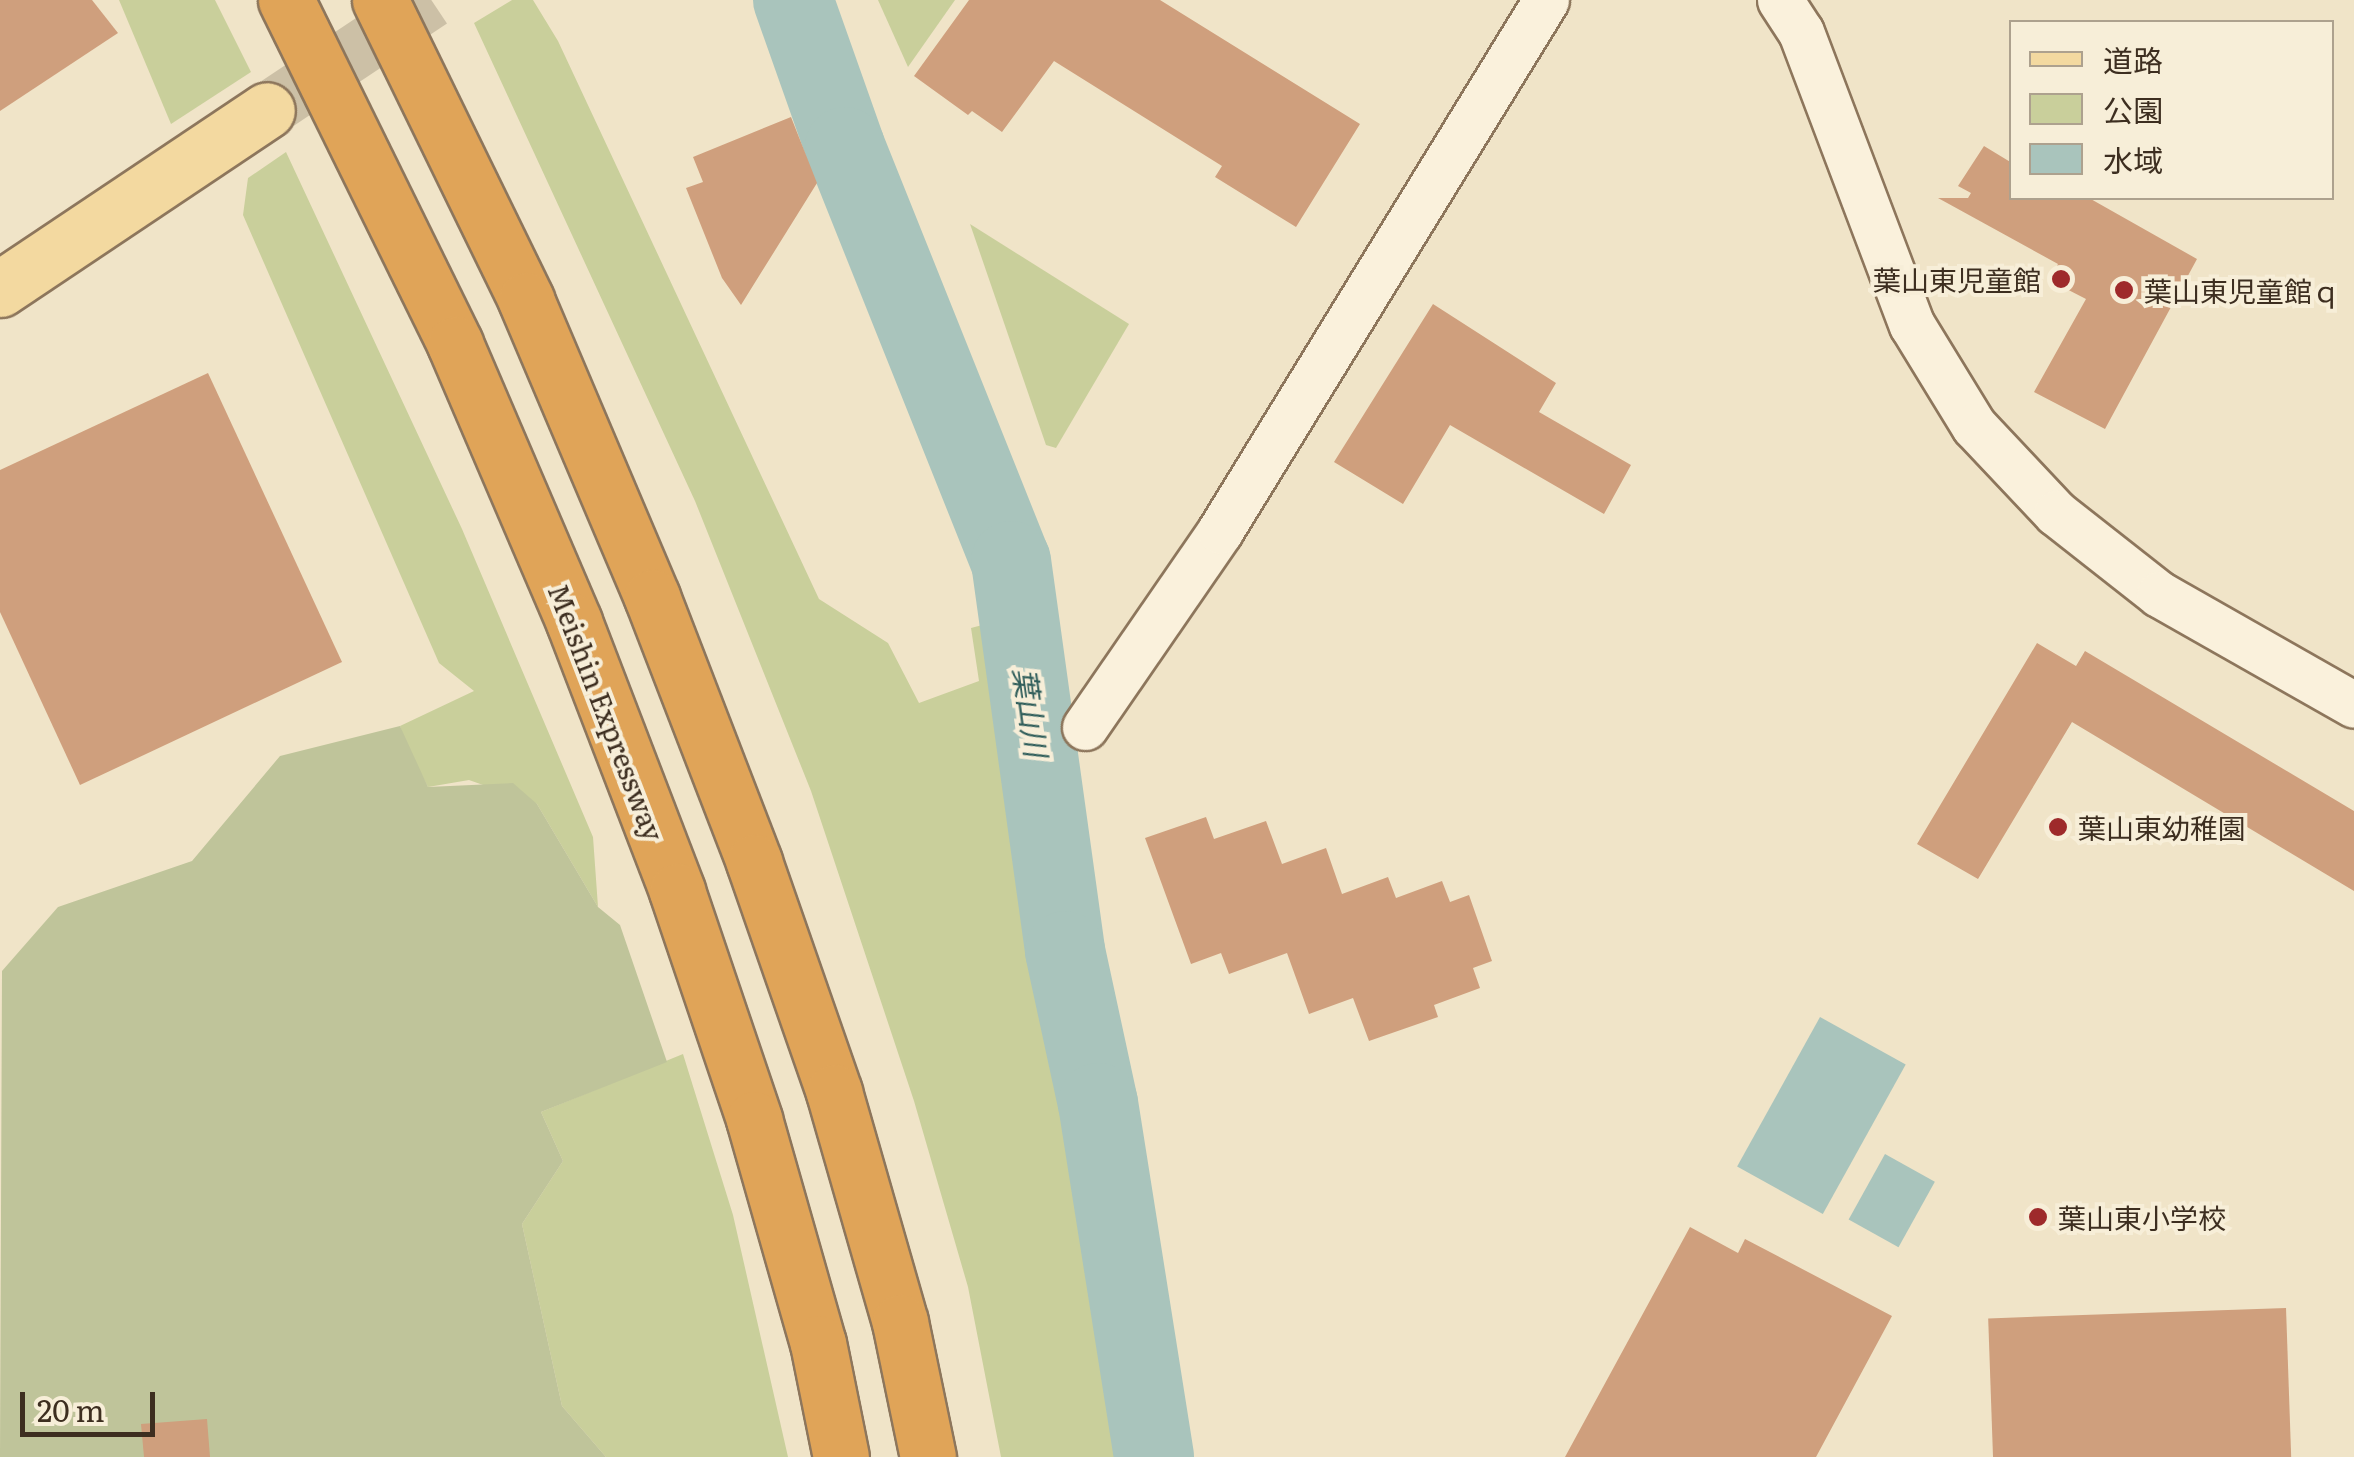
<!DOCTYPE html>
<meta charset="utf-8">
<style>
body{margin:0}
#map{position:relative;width:2354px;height:1457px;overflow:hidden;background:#f0e4c8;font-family:Literata,"Noto Sans JP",serif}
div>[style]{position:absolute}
.green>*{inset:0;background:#c9cf9b}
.cemetery>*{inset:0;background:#bfc49a}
.water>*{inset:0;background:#a9c4bc;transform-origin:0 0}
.river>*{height:80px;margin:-40px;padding:0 40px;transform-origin:40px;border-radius:40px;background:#a9c4bc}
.building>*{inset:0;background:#cf9f7d;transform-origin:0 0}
.primary-tunnel>*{height:55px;margin-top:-27.5px;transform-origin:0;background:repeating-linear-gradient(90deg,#ccc0a6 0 55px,transparent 0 83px)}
.roads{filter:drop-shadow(2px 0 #8d765c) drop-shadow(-2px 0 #8d765c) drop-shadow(0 2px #8d765c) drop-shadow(0 -2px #8d765c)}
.street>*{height:45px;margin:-22.5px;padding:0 22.5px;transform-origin:22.5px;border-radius:22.5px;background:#faf1dc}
.primary>*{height:55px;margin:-27.5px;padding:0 27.5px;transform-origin:27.5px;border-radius:27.5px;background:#f3d9a0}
.highway>*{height:55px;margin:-27.5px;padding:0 27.5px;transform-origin:27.5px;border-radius:27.5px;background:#e0a458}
.dots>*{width:28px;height:28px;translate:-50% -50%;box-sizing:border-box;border:5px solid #f7eed8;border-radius:50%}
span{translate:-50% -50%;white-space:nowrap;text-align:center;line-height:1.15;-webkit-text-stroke:8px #f7eed8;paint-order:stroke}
.poi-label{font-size:28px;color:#3d2e20}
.right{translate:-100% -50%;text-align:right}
.left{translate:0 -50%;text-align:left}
.street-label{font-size:28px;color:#3d2e20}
.water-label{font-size:30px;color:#2f5d5a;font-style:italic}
.legend{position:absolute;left:2009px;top:20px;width:325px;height:180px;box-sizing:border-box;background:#f7eed8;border:2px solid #ada18e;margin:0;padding:12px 18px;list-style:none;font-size:30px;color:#3d2e20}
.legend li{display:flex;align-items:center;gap:20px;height:50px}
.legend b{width:50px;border:2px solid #ada18e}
.scale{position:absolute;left:20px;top:1392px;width:135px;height:45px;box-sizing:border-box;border:5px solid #3d2e20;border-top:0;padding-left:12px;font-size:30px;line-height:35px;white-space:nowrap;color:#3d2e20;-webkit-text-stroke:8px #f7eed8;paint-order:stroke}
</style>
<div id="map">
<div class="green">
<div style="clip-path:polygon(119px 0,215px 0,251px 72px,171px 124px)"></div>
<div style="clip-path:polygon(512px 0,533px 0,558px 41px,819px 599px,888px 643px,919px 703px,979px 681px,971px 628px,1005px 619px,1032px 802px,1041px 933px,1086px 1114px,1134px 1457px,1001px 1457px,968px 1287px,914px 1101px,811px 791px,695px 501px,474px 23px)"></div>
<div style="clip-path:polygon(878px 0,955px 0,908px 67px)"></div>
<div style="clip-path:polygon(286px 152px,462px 529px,593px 837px,598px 907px,537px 804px,469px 780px,428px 787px,406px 745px,400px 726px,474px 691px,439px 663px,243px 215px,248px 178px)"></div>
<div style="clip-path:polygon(970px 224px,1129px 324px,1056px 448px,1046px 445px)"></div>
<div style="clip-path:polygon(683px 1054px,733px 1215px,788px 1457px,606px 1457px,562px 1406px,522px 1224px,563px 1161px,541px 1112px)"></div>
</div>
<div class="cemetery">
<div style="clip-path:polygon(400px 726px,428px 787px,513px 783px,537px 804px,598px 907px,620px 925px,667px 1062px,541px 1112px,563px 1161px,522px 1224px,562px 1406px,606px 1457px,0 1457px,2px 971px,58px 907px,192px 861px,280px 756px)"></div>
</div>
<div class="water">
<div style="left:1820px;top:1017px;width:98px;height:171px;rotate:29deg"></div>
<div style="left:1885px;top:1154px;width:57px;height:75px;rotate:29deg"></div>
</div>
<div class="river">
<div style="left:793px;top:0;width:156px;rotate:70.5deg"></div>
<div style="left:845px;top:147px;width:446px;rotate:68.2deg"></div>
<div style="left:1011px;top:561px;width:394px;rotate:82.1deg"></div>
<div style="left:1065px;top:951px;width:156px;rotate:77.8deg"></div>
<div style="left:1098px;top:1103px;width:358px;rotate:81deg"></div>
</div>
<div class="building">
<div style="clip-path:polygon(0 0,92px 0,118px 33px,0 111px)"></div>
<div style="clip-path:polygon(969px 0,1160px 0,1360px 124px,1296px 227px,1215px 177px,1222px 166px,1054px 61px,1002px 132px,972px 111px,968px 115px,914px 76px)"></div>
<div style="clip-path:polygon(791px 117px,817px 183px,741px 305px,722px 278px,686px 188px,703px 182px,693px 157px)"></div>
<div style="clip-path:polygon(1984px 146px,2012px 163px,2012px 198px,2089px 198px,2197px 259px,2105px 429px,2034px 392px,2086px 299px,2049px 280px,2058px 264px,1938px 198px,1968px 198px,1971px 193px,1958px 186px)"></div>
<div style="clip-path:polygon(1433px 304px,1556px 383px,1539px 412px,1631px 465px,1604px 514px,1450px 425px,1403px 504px,1334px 462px)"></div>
<div style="clip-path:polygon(208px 373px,342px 662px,80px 785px,0 612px,0 470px)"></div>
<div style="clip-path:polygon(2037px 643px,2076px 666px,2085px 651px,2354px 811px,2354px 891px,2072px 722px,1978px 879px,1917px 844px)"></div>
<div style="clip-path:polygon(1206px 817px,1214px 839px,1266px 821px,1282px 864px,1326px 848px,1342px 894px,1388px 877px,1396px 898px,1442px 881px,1450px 902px,1469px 895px,1492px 961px,1473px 968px,1480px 988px,1434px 1005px,1438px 1017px,1369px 1041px,1353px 998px,1309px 1014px,1287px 953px,1229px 974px,1221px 953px,1191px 964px,1145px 838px)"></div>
<div style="clip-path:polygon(1690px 1227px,1738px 1253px,1745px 1239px,1892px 1316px,1816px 1457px,1565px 1457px)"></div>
<div style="left:2286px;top:1308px;width:149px;height:298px;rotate:88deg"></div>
<div style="clip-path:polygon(207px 1419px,210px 1457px,144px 1457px,141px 1424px)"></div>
</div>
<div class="primary-tunnel">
<div style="left:267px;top:110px;width:198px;rotate:-33.7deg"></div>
</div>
<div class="roads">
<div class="street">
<div style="left:1780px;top:0;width:38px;rotate:57deg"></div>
<div style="left:1801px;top:32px;width:313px;rotate:69.3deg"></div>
<div style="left:1912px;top:325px;width:119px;rotate:58.5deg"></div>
<div style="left:1974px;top:426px;width:120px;rotate:46.7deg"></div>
<div style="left:2056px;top:513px;width:131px;rotate:38.2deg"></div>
<div style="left:2159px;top:594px;width:224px;rotate:29.6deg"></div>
<div style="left:1085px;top:727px;width:238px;rotate:-55.4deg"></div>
<div style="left:1220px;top:531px;width:623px;rotate:-58.45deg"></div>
</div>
<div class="primary">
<div style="left:0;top:289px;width:321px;rotate:-33.8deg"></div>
</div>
<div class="highway">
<div style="left:286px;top:0;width:383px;rotate:63.8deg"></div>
<div style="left:455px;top:344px;width:302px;rotate:66.8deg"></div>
<div style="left:574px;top:622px;width:288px;rotate:69deg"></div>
<div style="left:677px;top:891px;width:241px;rotate:71.3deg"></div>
<div style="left:754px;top:1119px;width:233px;rotate:74.1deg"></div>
<div style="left:818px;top:1343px;width:116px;rotate:78.6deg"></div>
<div style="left:380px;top:0;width:334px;rotate:64deg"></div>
<div style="left:526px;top:300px;width:323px;rotate:67deg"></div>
<div style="left:652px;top:597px;width:284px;rotate:68.9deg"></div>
<div style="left:754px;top:862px;width:244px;rotate:70.8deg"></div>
<div style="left:834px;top:1092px;width:239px;rotate:74deg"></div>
<div style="left:900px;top:1322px;width:138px;rotate:78.3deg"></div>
</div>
</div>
<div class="dots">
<div style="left:2061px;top:279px;background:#9e2a2b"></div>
<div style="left:2124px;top:290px;background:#9e2a2b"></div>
<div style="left:2058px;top:827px;background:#9e2a2b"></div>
<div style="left:2038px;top:1217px;background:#9e2a2b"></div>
</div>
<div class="poi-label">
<span class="right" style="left:2041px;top:279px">葉山東児童館</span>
<span class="left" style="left:2144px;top:290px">葉山東児童館ｑ</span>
<span class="left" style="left:2078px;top:827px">葉山東幼稚園</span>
<span class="left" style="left:2058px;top:1217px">葉山東小学校</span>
</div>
<div class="street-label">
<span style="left:607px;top:712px;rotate:69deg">Meishin Expressway</span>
</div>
<div class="water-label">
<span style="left:1032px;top:712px;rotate:82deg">葉山川</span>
</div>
<ul class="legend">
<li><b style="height:12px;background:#f3d9a0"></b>道路</li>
<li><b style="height:28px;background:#c9cf9b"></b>公園</li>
<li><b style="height:28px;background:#a9c4bc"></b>水域</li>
</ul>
<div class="scale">20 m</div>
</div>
